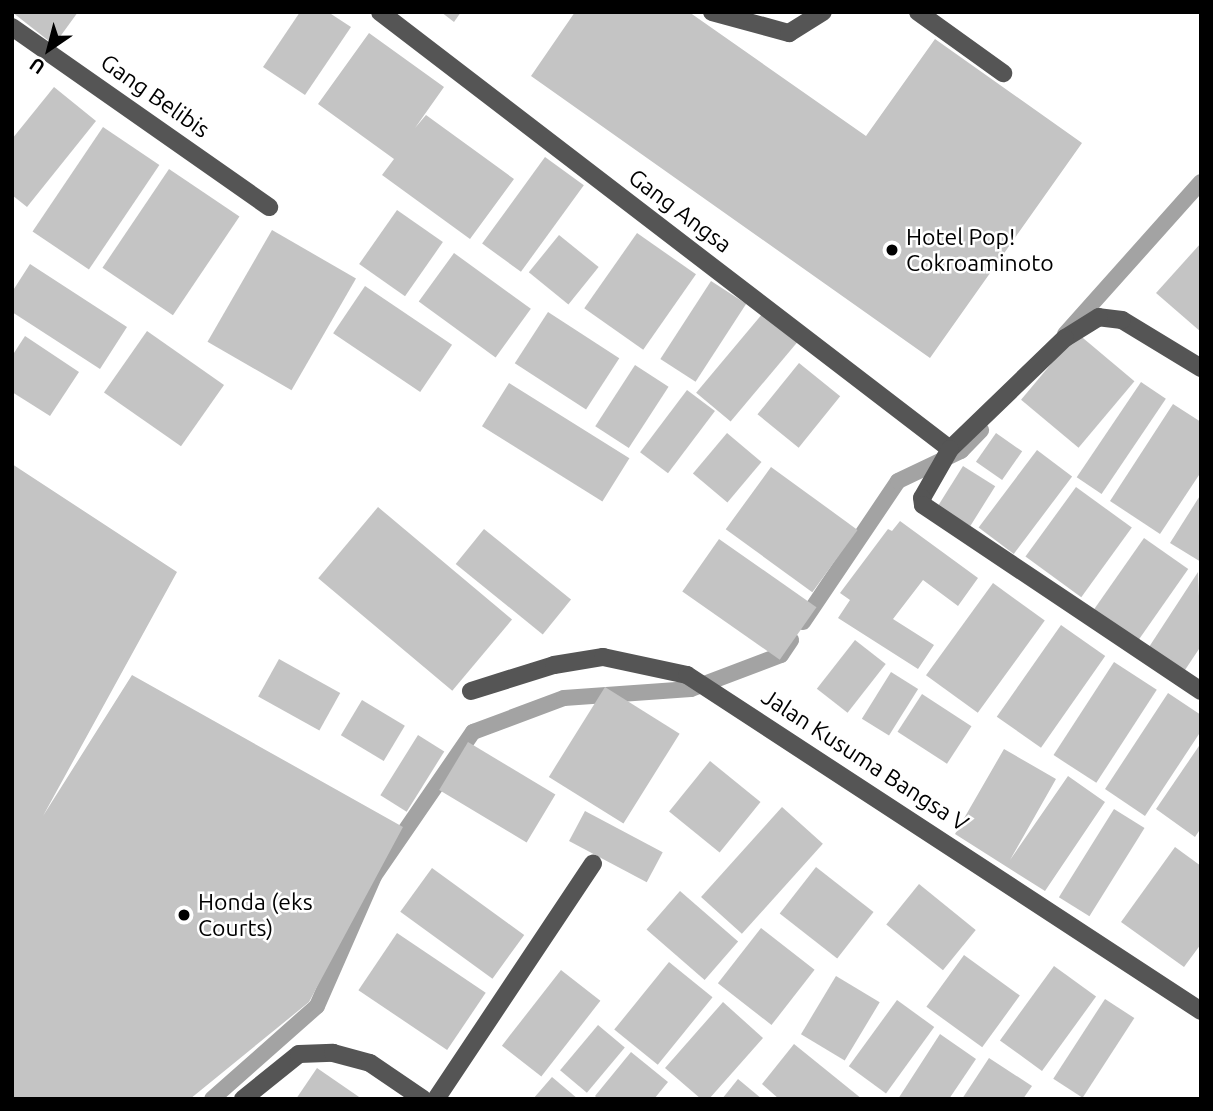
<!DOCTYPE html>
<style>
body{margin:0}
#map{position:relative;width:1213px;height:1111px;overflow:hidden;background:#fff;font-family:Ubuntu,sans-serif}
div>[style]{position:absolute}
.stream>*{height:16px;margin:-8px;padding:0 8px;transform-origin:8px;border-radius:8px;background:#a3a3a3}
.building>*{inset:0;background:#c4c4c4;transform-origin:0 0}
.minor>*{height:18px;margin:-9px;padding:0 9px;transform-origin:9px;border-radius:9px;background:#555}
.dots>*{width:19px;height:19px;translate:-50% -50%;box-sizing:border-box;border:4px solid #fff;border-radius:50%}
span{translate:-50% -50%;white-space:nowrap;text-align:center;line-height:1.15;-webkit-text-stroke:5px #fff;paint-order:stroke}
.street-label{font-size:23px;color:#000}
.poi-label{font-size:23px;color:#000}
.left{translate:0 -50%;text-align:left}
.frame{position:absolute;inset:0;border:14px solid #000;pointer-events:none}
.north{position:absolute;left:14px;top:14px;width:70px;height:70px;-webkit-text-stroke:5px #fff;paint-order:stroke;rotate:215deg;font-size:19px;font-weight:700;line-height:28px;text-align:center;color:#000}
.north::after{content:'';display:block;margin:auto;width:24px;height:32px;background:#000;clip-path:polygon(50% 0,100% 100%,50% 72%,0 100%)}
</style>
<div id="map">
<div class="stream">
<div style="left:1065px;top:334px;width:204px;rotate:-48.2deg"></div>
<div style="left:803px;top:622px;width:170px;rotate:-56deg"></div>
<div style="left:898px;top:481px;width:70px;rotate:-25.5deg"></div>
<div style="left:961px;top:451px;width:29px;rotate:-46deg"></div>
<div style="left:212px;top:1099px;width:140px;rotate:-41.5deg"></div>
<div style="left:317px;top:1006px;width:142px;rotate:-66.3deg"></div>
<div style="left:374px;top:876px;width:175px;rotate:-55.5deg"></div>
<div style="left:473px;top:732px;width:97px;rotate:-20.5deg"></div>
<div style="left:564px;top:698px;width:127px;rotate:-4.1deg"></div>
<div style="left:691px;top:689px;width:96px;rotate:-20.7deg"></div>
<div style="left:781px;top:655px;width:18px;rotate:-56deg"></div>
</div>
<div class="building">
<div style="clip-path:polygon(12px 12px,78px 12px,54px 45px)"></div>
<div style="clip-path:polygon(300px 12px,328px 12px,351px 27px,305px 95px,263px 67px)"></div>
<div style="clip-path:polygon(441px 12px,461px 12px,454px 22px)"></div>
<div style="clip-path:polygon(575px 12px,689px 12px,866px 136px,935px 39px,1082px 143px,930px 358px,531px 76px)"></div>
<div style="clip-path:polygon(369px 33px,444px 87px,415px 128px,426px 115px,514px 179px,470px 239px,382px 175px,394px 159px,318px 104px)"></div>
<div style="clip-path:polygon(54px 87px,96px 121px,27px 207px,12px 195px,12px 139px)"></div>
<div style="left:103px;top:127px;width:68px;height:126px;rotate:34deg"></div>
<div style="left:545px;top:157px;width:48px;height:107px;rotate:36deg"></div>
<div style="left:169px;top:169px;width:85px;height:119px;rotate:34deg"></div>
<div style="left:397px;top:210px;width:56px;height:66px;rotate:35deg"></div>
<div style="left:272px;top:230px;width:97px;height:129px;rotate:30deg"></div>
<div style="left:637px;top:233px;width:72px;height:92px;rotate:35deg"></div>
<div style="left:559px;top:235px;width:51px;height:48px;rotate:39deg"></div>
<div style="clip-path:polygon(1201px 243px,1201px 332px,1156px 293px)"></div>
<div style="left:454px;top:253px;width:95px;height:60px;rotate:36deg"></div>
<div style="clip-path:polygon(30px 264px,127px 327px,100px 369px,12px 312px,12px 292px)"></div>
<div style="left:711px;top:281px;width:42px;height:93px;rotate:33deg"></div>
<div style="left:365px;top:286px;width:105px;height:57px;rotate:34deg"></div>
<div style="left:548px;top:312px;width:85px;height:61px;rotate:33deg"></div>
<div style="left:763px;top:313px;width:45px;height:104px;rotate:40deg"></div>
<div style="left:147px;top:331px;width:94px;height:75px;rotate:35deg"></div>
<div style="left:1077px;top:333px;width:75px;height:87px;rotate:40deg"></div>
<div style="clip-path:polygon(25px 336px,79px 372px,50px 416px,12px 392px,12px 356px)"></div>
<div style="left:799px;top:363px;width:53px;height:66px;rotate:39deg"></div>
<div style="left:635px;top:365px;width:40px;height:73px;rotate:33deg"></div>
<div style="left:1141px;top:382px;width:30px;height:115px;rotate:34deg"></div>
<div style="left:509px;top:383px;width:142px;height:51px;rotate:32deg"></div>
<div style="left:687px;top:390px;width:35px;height:78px;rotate:37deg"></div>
<div style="clip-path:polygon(1173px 404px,1201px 422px,1201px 472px,1160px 534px,1110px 501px)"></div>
<div style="left:727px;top:433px;width:45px;height:53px;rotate:40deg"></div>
<div style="left:996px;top:433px;width:32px;height:35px;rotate:35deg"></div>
<div style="left:1037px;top:450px;width:44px;height:97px;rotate:37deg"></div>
<div style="clip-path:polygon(12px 464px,177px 572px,43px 816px,132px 675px,403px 827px,309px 1002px,190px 1099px,12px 1099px)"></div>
<div style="left:963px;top:466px;width:38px;height:47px;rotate:32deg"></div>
<div style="left:771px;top:467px;width:107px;height:77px;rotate:36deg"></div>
<div style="left:1076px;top:487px;width:69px;height:86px;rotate:36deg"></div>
<div style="clip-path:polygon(1201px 494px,1201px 562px,1170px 543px)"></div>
<div style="left:378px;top:507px;width:175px;height:93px;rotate:40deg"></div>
<div style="clip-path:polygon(900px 521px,978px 578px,958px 606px,923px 580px,893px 619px,934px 645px,918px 669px,838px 618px,850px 600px,840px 593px,888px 529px,892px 531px)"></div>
<div style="left:484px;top:529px;width:112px;height:45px;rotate:39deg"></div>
<div style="left:1144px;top:538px;width:54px;height:90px;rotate:35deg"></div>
<div style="left:719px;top:539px;width:119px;height:64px;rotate:35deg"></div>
<div style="clip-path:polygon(1198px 572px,1201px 646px,1185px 670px,1149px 647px)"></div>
<div style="left:993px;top:583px;width:64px;height:114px;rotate:36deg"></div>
<div style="left:1061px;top:625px;width:54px;height:112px;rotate:35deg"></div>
<div style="left:855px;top:640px;width:39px;height:62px;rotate:38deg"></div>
<div style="left:279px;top:659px;width:70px;height:43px;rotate:29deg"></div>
<div style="left:1114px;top:662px;width:51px;height:111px;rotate:33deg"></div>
<div style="left:891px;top:672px;width:32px;height:55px;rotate:32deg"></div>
<div style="left:605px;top:687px;width:88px;height:106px;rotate:32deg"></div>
<div style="clip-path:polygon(1168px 693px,1201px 715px,1201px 731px,1145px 816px,1105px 789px)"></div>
<div style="left:922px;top:694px;width:59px;height:45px;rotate:33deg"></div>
<div style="left:362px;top:700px;width:50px;height:41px;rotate:31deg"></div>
<div style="left:418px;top:735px;width:31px;height:71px;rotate:32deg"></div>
<div style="left:468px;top:742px;width:102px;height:56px;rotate:31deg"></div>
<div style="clip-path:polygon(1201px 743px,1201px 828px,1195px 837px,1156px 809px)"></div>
<div style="clip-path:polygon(1004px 749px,1056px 779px,1010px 860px,1068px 776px,1105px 802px,1045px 891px,955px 834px)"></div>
<div style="left:710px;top:761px;width:65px;height:65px;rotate:39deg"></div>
<div style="left:782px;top:807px;width:55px;height:121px;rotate:42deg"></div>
<div style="left:1114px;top:809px;width:36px;height:104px;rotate:32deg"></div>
<div style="left:585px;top:811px;width:88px;height:34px;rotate:28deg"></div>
<div style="clip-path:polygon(1175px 847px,1201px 866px,1201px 944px,1184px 967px,1121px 922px)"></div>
<div style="left:816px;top:867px;width:73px;height:59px;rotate:38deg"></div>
<div style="left:432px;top:868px;width:114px;height:54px;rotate:36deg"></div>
<div style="left:919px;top:884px;width:73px;height:52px;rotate:39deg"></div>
<div style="left:680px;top:891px;width:77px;height:51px;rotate:41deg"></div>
<div style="left:761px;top:928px;width:68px;height:70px;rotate:38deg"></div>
<div style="left:397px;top:933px;width:107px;height:69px;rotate:34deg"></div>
<div style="left:964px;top:955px;width:69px;height:64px;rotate:36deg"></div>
<div style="left:669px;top:962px;width:56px;height:87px;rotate:39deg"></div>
<div style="left:1054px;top:966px;width:52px;height:92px;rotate:36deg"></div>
<div style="left:561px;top:970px;width:50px;height:96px;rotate:38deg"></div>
<div style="left:836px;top:976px;width:51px;height:68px;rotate:31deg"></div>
<div style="left:1105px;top:999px;width:35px;height:95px;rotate:33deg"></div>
<div style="left:897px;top:1000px;width:46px;height:82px;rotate:36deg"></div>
<div style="clip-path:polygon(723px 1002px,763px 1038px,709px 1099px,701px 1099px,665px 1068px)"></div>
<div style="left:598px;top:1025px;width:35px;height:59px;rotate:40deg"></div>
<div style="clip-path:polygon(940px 1034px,976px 1059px,949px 1099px,898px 1099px)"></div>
<div style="clip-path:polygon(794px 1044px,862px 1099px,779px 1099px,762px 1084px)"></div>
<div style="clip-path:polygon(631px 1052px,668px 1082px,654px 1099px,598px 1099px,595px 1096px)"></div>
<div style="clip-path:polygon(989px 1058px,1032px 1086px,1023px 1099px,962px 1099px)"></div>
<div style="clip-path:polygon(317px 1068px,362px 1099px,296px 1099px)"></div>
<div style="clip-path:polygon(552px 1077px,578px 1099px,533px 1099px)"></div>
<div style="clip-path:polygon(738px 1079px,762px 1099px,722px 1099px)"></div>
</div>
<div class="minor">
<div style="left:380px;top:12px;width:718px;rotate:37.48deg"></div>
<div style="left:712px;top:12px;width:80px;rotate:15.3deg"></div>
<div style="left:789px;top:33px;width:40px;rotate:-32deg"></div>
<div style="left:918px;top:12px;width:105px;rotate:35.7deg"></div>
<div style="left:12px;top:27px;width:314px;rotate:35deg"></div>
<div style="left:1201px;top:368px;width:92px;rotate:-148.7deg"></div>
<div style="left:1122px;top:320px;width:23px;rotate:-173deg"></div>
<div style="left:1099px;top:317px;width:40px;rotate:148deg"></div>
<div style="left:1065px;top:338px;width:160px;rotate:136deg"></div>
<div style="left:950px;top:449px;width:56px;rotate:119.7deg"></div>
<div style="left:922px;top:498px;width:7px;rotate:82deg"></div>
<div style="left:923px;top:505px;width:334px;rotate:33.8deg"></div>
<div style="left:471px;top:691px;width:87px;rotate:-17.4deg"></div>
<div style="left:554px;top:665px;width:50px;rotate:-9.3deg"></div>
<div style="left:603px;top:657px;width:86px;rotate:12.1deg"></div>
<div style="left:687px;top:675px;width:614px;rotate:33.17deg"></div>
<div style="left:243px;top:1099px;width:72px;rotate:-38.8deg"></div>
<div style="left:299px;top:1054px;width:34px;rotate:-2deg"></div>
<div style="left:333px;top:1053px;width:38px;rotate:15deg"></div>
<div style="left:370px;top:1063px;width:64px;rotate:34.2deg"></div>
<div style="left:436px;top:1099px;width:283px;rotate:-56.3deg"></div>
</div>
<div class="dots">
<div style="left:892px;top:250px;background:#000"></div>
<div style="left:184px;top:915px;background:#000"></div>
</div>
<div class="street-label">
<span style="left:155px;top:96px;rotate:35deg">Gang Belibis</span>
<span style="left:680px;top:211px;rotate:37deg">Gang Angsa</span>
<span style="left:865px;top:760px;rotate:33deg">Jalan Kusuma Bangsa V</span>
</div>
<div class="poi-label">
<span class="left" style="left:906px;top:250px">Hotel Pop!<br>Cokroaminoto</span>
<span class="left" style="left:198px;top:915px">Honda (eks<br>Courts)</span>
</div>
<div class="frame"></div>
<div class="north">U</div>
</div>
